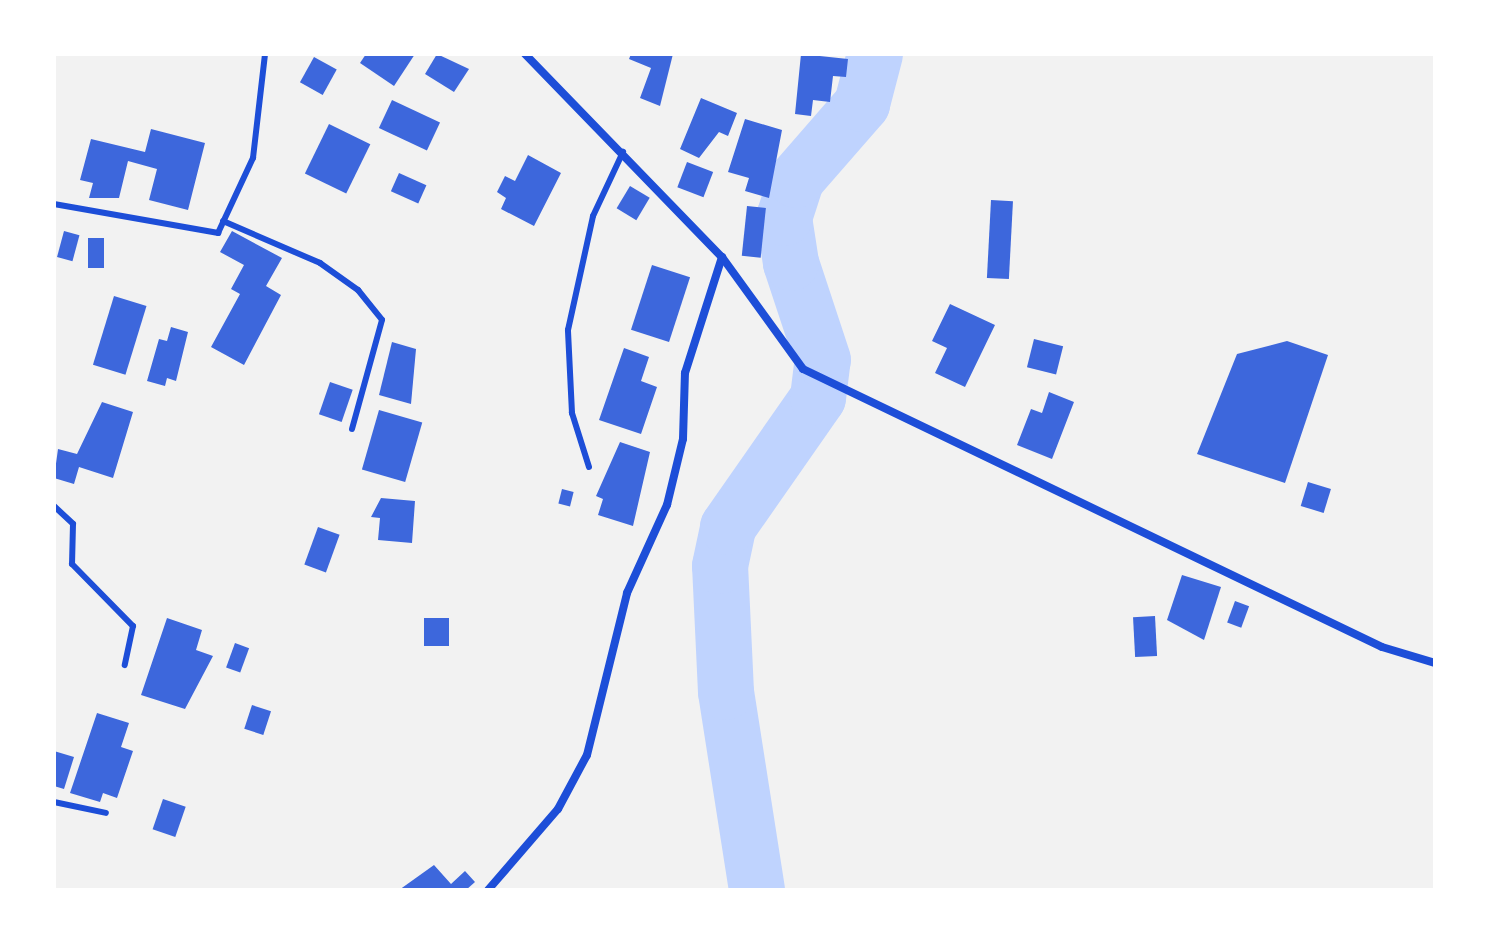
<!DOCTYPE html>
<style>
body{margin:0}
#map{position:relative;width:1489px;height:944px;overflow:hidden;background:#f2f2f2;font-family:"Libre Baskerville",serif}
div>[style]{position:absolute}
.river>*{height:56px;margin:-28px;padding:0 28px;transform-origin:28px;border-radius:28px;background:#bfd3fe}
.building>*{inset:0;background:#3d67dc;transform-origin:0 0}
.service>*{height:6px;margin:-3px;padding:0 3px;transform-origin:3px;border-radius:3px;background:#1d4ed8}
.minor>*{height:8px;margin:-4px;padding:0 4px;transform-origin:4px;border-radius:4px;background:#1d4ed8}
span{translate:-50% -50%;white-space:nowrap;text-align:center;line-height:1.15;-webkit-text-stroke:6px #fff;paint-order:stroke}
.frame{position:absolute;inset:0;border:56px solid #fff;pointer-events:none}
</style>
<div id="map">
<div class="river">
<div style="left:757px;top:890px;width:200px;rotate:-98.9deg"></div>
<div style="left:726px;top:692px;width:126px;rotate:-92.7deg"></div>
<div style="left:720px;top:566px;width:40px;rotate:-78deg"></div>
<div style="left:728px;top:527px;width:157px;rotate:-55.1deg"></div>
<div style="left:818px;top:398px;width:38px;rotate:-83deg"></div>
<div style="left:823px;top:360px;width:102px;rotate:-108.3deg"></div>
<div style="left:791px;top:263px;width:46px;rotate:-98.8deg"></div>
<div style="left:784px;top:218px;width:40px;rotate:-72deg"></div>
<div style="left:796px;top:180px;width:101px;rotate:-49deg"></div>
<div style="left:862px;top:104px;width:52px;rotate:-75.4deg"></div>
</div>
<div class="building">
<div style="clip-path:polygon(366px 54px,415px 54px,394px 86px,360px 63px)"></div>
<div style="clip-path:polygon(437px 54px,469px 69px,454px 92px,425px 74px)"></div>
<div style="clip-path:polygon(631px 54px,673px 54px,660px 106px,640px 98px,651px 68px,629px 59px)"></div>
<div style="clip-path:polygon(801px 54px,848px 59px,846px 77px,833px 76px,830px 102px,813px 100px,811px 116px,795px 114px)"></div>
<div style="left:314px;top:57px;width:26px;height:29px;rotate:29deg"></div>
<div style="clip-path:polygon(701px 98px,737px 113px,728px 136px,719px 132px,699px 158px,680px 149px)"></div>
<div style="left:392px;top:100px;width:53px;height:31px;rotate:25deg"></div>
<div style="clip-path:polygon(745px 119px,782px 130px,769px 198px,745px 191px,749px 178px,728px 172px)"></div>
<div style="left:329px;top:124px;width:46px;height:55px;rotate:26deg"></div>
<div style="clip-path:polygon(151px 129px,205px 143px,188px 210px,149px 200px,157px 169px,128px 161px,119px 198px,89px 198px,93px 183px,80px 180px,91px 139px,145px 152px)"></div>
<div style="clip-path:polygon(528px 155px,561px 173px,534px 226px,501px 209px,506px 198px,497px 192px,505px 176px,515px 181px)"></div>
<div style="left:687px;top:162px;width:28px;height:27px;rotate:21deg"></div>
<div style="left:399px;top:173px;width:30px;height:20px;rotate:24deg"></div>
<div style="left:630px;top:186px;width:23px;height:26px;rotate:31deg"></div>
<div style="left:991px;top:200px;width:22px;height:78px;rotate:3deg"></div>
<div style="left:747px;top:206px;width:19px;height:50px;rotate:6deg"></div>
<div style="left:64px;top:231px;width:16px;height:27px;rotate:15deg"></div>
<div style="clip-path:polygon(232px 231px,282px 258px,266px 286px,281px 295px,244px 365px,211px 347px,240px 294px,231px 289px,244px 265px,220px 252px)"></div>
<div style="left:104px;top:238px;width:30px;height:16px;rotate:90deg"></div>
<div style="left:652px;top:265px;width:40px;height:68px;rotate:18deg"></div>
<div style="left:114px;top:296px;width:34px;height:72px;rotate:17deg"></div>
<div style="clip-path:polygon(950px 304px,995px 325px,965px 387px,935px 373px,947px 348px,932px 341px)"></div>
<div style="clip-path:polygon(171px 327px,188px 332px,176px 381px,167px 378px,165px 386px,147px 381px,159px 339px,167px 341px)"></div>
<div style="left:1034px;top:339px;width:30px;height:29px;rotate:14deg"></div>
<div style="clip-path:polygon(1287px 341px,1328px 355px,1285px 483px,1197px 454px,1237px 354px)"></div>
<div style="clip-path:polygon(392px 342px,416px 349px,411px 404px,379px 395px)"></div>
<div style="clip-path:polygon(624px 348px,649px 357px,641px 381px,657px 387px,641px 434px,599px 420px)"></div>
<div style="left:330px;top:382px;width:24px;height:34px;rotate:19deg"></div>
<div style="clip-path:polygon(1049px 392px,1074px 402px,1052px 459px,1017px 445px,1031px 409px,1042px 413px)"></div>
<div style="clip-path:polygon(102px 402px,133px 412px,113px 478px,79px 467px,74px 484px,54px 478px,58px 449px,77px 454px)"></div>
<div style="left:379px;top:410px;width:45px;height:62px;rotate:16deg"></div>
<div style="clip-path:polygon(620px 442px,650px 452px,633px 526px,598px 515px,603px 499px,596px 496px)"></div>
<div style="left:1308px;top:482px;width:24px;height:25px;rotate:17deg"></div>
<div style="left:562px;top:489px;width:12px;height:15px;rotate:14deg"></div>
<div style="clip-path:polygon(381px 498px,415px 501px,412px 543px,378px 540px,380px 518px,371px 517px)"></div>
<div style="left:318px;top:527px;width:23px;height:40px;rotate:20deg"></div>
<div style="clip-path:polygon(1182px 575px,1221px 587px,1204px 640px,1167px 620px)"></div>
<div style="left:1235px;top:601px;width:15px;height:23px;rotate:20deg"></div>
<div style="left:1155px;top:616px;width:40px;height:22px;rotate:87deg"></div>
<div style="clip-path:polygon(167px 618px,202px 630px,196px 650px,213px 656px,185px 709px,141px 695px)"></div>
<div style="left:449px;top:618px;width:28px;height:25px;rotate:90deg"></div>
<div style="left:235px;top:643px;width:15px;height:26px;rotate:20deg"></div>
<div style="left:252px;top:705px;width:20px;height:25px;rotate:18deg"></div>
<div style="clip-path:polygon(97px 713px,129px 723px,121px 747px,133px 751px,117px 798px,103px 793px,100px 802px,70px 793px)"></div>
<div style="clip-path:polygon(54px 751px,74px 757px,64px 789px,54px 786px)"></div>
<div style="left:163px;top:799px;width:24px;height:32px;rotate:19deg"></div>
<div style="clip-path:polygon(434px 865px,451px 884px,465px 871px,475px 882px,466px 890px,399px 890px)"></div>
</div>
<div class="service">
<div style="left:54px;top:204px;width:167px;rotate:10deg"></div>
<div style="left:218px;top:233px;width:83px;rotate:-65deg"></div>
<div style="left:253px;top:158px;width:105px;rotate:-83.4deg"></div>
<div style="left:223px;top:221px;width:106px;rotate:23.4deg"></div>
<div style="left:320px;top:263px;width:47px;rotate:35.4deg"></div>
<div style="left:358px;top:290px;width:38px;rotate:51deg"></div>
<div style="left:382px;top:320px;width:113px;rotate:105.4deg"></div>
<div style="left:589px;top:467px;width:57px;rotate:-107.5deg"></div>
<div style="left:572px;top:413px;width:83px;rotate:-92.8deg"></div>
<div style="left:568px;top:330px;width:117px;rotate:-77.6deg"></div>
<div style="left:593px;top:216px;width:71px;rotate:-64.9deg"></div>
<div style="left:54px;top:506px;width:26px;rotate:43deg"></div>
<div style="left:73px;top:524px;width:40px;rotate:91.4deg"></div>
<div style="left:72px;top:564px;width:87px;rotate:45.5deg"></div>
<div style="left:133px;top:626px;width:40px;rotate:102deg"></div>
<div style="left:54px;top:802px;width:53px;rotate:11.9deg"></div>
</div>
<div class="minor">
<div style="left:525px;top:54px;width:283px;rotate:45.9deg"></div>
<div style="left:722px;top:257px;width:138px;rotate:54.1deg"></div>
<div style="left:803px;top:369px;width:642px;rotate:25.65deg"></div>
<div style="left:1382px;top:647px;width:55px;rotate:16.8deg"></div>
<div style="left:488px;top:890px;width:107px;rotate:-49.2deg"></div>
<div style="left:558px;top:809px;width:61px;rotate:-61.8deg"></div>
<div style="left:587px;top:755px;width:167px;rotate:-76.1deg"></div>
<div style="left:627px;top:593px;width:97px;rotate:-65.6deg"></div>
<div style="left:667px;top:505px;width:68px;rotate:-76.4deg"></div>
<div style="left:683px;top:439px;width:66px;rotate:-88.3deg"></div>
<div style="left:685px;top:373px;width:122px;rotate:-72.3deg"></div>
</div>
<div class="frame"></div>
</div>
